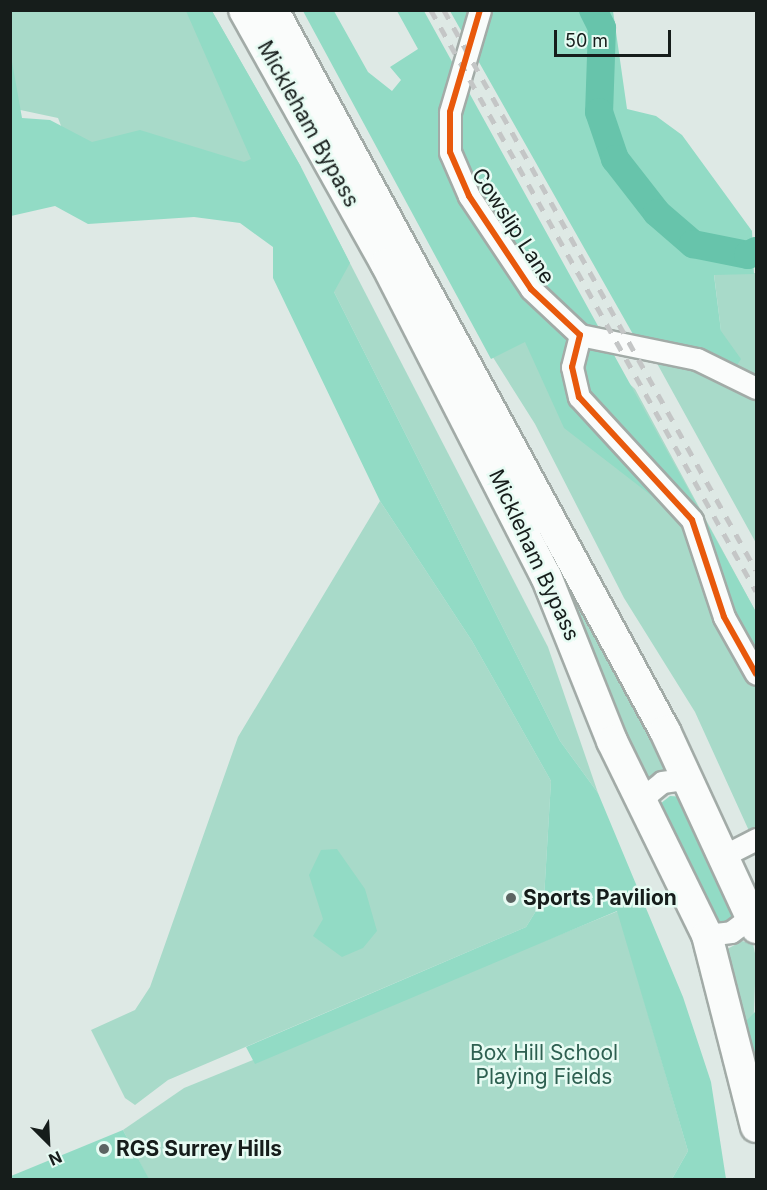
<!DOCTYPE html>
<style>
body{margin:0}
#map{position:relative;width:767px;height:1190px;overflow:hidden;background:#dee9e5;font-family:Inter,sans-serif}
div>[style]{position:absolute}
.green>*{inset:0;background:#a8dac9}
.forest>*{inset:0;background:#92dbc5}
.river>*{height:28px;margin:-14px;padding:0 14px;transform-origin:14px;border-radius:14px;background:#67c4ab}
.roads{filter:drop-shadow(2px 0 #a2aba7) drop-shadow(-2px 0 #a2aba7) drop-shadow(0 2px #a2aba7) drop-shadow(0 -2px #a2aba7)}
.minor>*{height:21px;margin:-10.5px;padding:0 10.5px;transform-origin:10.5px;border-radius:10.5px;background:#fafcfb}
.highway>*{height:30px;margin:-15px;padding:0 15px;transform-origin:15px;border-radius:15px;background:#fafcfb}
.rail>*{height:4.5px;margin-top:-2.25px;transform-origin:0;background:repeating-linear-gradient(90deg,#c4c6c6 0 10px,transparent 0 20px)}
.cycleway>*{height:6px;margin:-3px;padding:0 3px;transform-origin:3px;border-radius:3px;background:#e8590c}
.dots>*{width:16px;height:16px;translate:-50% -50%;box-sizing:border-box;border:3px solid #e7fbf3;border-radius:50%}
span{translate:-50% -50%;white-space:nowrap;text-align:center;line-height:1.15;-webkit-text-stroke:5px #e7fbf3;paint-order:stroke}
.street-label{font-size:21px;color:#161d1b}
.poi-label{font-size:21px;color:#161d1b;font-weight:700}
.left{translate:0 -50%;text-align:left}
.park-label{font-size:21px;color:#2e6051}
.frame{position:absolute;inset:0;border:12px solid #161d1b;pointer-events:none}
.north{position:absolute;left:18px;top:1112px;width:60px;height:60px;-webkit-text-stroke:4px #e7fbf3;paint-order:stroke;rotate:156deg;font-size:16px;font-weight:700;line-height:24px;text-align:center;color:#161d1b}
.north::after{content:'';display:block;margin:auto;width:21px;height:27px;background:#161d1b;clip-path:polygon(50% 0,100% 100%,50% 72%,0 100%)}
.scale{position:absolute;left:554px;top:30px;width:117px;height:27px;box-sizing:border-box;border:3px solid #161d1b;border-top:0;padding-left:8px;font-size:18px;line-height:21px;white-space:nowrap;color:#161d1b;-webkit-text-stroke:4px #e7fbf3;paint-order:stroke}
</style>
<div id="map">
<div class="green">
<div style="clip-path:polygon(10px 11px,212px 11px,301px 167px,87px 193px,58px 118px,11px 108px)"></div>
<div style="clip-path:polygon(338px 240px,548px 647px,598px 793px,560px 741px,334px 292px)"></div>
<div style="clip-path:polygon(496px 259px,635px 389px,756px 612px,756px 831px,750px 833px,695px 712px,624px 598px,535px 424px,477px 332px)"></div>
<div style="clip-path:polygon(756px 273px,756px 543px,643px 338px,721px 331px,714px 274px)"></div>
<div style="clip-path:polygon(462px 369px,645px 717px,669px 771px,647px 781px)"></div>
<div style="clip-path:polygon(380px 501px,472px 641px,551px 781px,544px 898px,526px 927px,168px 1080px,135px 1105px,125px 1098px,91px 1030px,135px 1010px,150px 987px,238px 737px)"></div>
<div style="clip-path:polygon(618px 911px,688px 1151px,672px 1179px,149px 1180px,123px 1130px,184px 1088px)"></div>
<div style="clip-path:polygon(742px 941px,753px 944px,756px 958px,752px 1061px,718px 954px)"></div>
</div>
<div class="forest">
<div style="clip-path:polygon(186px 11px,212px 11px,301px 167px,350px 263px,334px 292px,560px 741px,598px 793px,683px 997px,711px 1082px,726px 1179px,672px 1179px,688px 1151px,617px 911px,255px 1064px,246px 1047px,526px 927px,544px 898px,551px 781px,472px 641px,380px 501px,273px 278px,273px 247px,240px 223px,194px 217px,88px 224px,55px 206px,11px 216px,11px 56px,22px 118px,50px 120px,92px 142px,140px 130px,244px 162px,251px 159px)"></div>
<div style="clip-path:polygon(303px 11px,334px 11px,368px 72px,392px 91px,401px 80px,390px 67px,418px 49px,397px 11px,424px 11px,756px 612px,756px 688px,741px 667px,683px 520px,564px 428px,525px 342px,491px 359px)"></div>
<div style="clip-path:polygon(450px 11px,613px 11px,627px 109px,656px 116px,682px 135px,752px 231px,754px 274px,714px 275px,721px 331px,741px 359px,727px 381px,647px 359px)"></div>
<div style="clip-path:polygon(670px 796px,685px 797px,736px 905px,735px 918px,720px 925px,712px 921px,661px 816px,660px 804px)"></div>
<div style="clip-path:polygon(337px 849px,365px 889px,377px 931px,363px 948px,342px 957px,313px 936px,323px 919px,309px 875px,321px 850px)"></div>
<div style="clip-path:polygon(756px 1011px,756px 1077px,746px 1021px)"></div>
<div style="clip-path:polygon(123px 1130px,149px 1179px,11px 1179px,11px 1176px)"></div>
</div>
<div class="river">
<div style="left:593px;top:10px;width:20px;rotate:63deg"></div>
<div style="left:602px;top:28px;width:84px;rotate:92deg"></div>
<div style="left:599px;top:112px;width:50px;rotate:71.2deg"></div>
<div style="left:615px;top:159px;width:68px;rotate:52.1deg"></div>
<div style="left:657px;top:213px;width:48px;rotate:40.7deg"></div>
<div style="left:693px;top:244px;width:56px;rotate:11.3deg"></div>
<div style="left:748px;top:255px;width:9px;rotate:-27deg"></div>
</div>
<div class="roads">
<div class="minor">
<div style="left:480px;top:10px;width:106px;rotate:106.4deg"></div>
<div style="left:450px;top:112px;width:40px;rotate:90deg"></div>
<div style="left:450px;top:152px;width:48px;rotate:66.6deg"></div>
<div style="left:469px;top:196px;width:112px;rotate:56.3deg"></div>
<div style="left:531px;top:289px;width:67px;rotate:43.2deg"></div>
<div style="left:580px;top:335px;width:33px;rotate:104deg"></div>
<div style="left:572px;top:367px;width:31px;rotate:77deg"></div>
<div style="left:579px;top:397px;width:167px;rotate:47.4deg"></div>
<div style="left:692px;top:520px;width:102px;rotate:71.7deg"></div>
<div style="left:724px;top:617px;width:65px;rotate:60.7deg"></div>
<div style="left:580px;top:335px;width:119px;rotate:11.6deg"></div>
<div style="left:697px;top:359px;width:66px;rotate:26.2deg"></div>
<div style="left:640px;top:800px;width:28px;rotate:-39deg"></div>
<div style="left:662px;top:782px;width:27px;rotate:-8deg"></div>
<div style="left:725px;top:855px;width:35px;rotate:-27deg"></div>
<div style="left:707px;top:935px;width:24px;rotate:-7deg"></div>
<div style="left:731px;top:932px;width:26px;rotate:-37deg"></div>
</div>
<div class="highway">
<div style="left:244px;top:10px;width:291px;rotate:60.8deg"></div>
<div style="left:386px;top:264px;width:351px;rotate:62.9deg"></div>
<div style="left:546px;top:576px;width:178px;rotate:68.2deg"></div>
<div style="left:612px;top:741px;width:216px;rotate:63.9deg"></div>
<div style="left:707px;top:935px;width:198px;rotate:75.7deg"></div>
<div style="left:273px;top:10px;width:821px;rotate:61.47deg"></div>
<div style="left:665px;top:731px;width:217px;rotate:65.2deg"></div>
</div>
</div>
<div class="rail">
<div style="left:431px;top:10px;width:666px;rotate:60.78deg"></div>
<div style="left:444px;top:10px;width:641px;rotate:60.88deg"></div>
</div>
<div class="cycleway">
<div style="left:480px;top:10px;width:106px;rotate:106.4deg"></div>
<div style="left:450px;top:112px;width:40px;rotate:90deg"></div>
<div style="left:450px;top:152px;width:48px;rotate:66.6deg"></div>
<div style="left:469px;top:196px;width:112px;rotate:56.3deg"></div>
<div style="left:531px;top:289px;width:67px;rotate:43.2deg"></div>
<div style="left:580px;top:335px;width:33px;rotate:104deg"></div>
<div style="left:572px;top:367px;width:31px;rotate:77deg"></div>
<div style="left:579px;top:397px;width:167px;rotate:47.4deg"></div>
<div style="left:692px;top:520px;width:102px;rotate:71.7deg"></div>
<div style="left:724px;top:617px;width:65px;rotate:60.7deg"></div>
</div>
<div class="dots">
<div style="left:511px;top:898px;background:#5c6462"></div>
<div style="left:104px;top:1149px;background:#5c6462"></div>
</div>
<div class="street-label">
<span style="left:308px;top:124px;rotate:61deg">Mickleham Bypass</span>
<span style="left:513px;top:226px;rotate:57deg">Cowslip Lane</span>
<span style="left:534px;top:555px;rotate:65deg">Mickleham Bypass</span>
</div>
<div class="poi-label">
<span class="left" style="left:523px;top:898px">Sports Pavilion</span>
<span class="left" style="left:116px;top:1149px">RGS Surrey Hills</span>
</div>
<div class="park-label">
<span style="left:544px;top:1065px">Box Hill School<br>Playing Fields</span>
</div>
<div class="frame"></div>
<div class="north">N</div>
<div class="scale">50 m</div>
</div>
